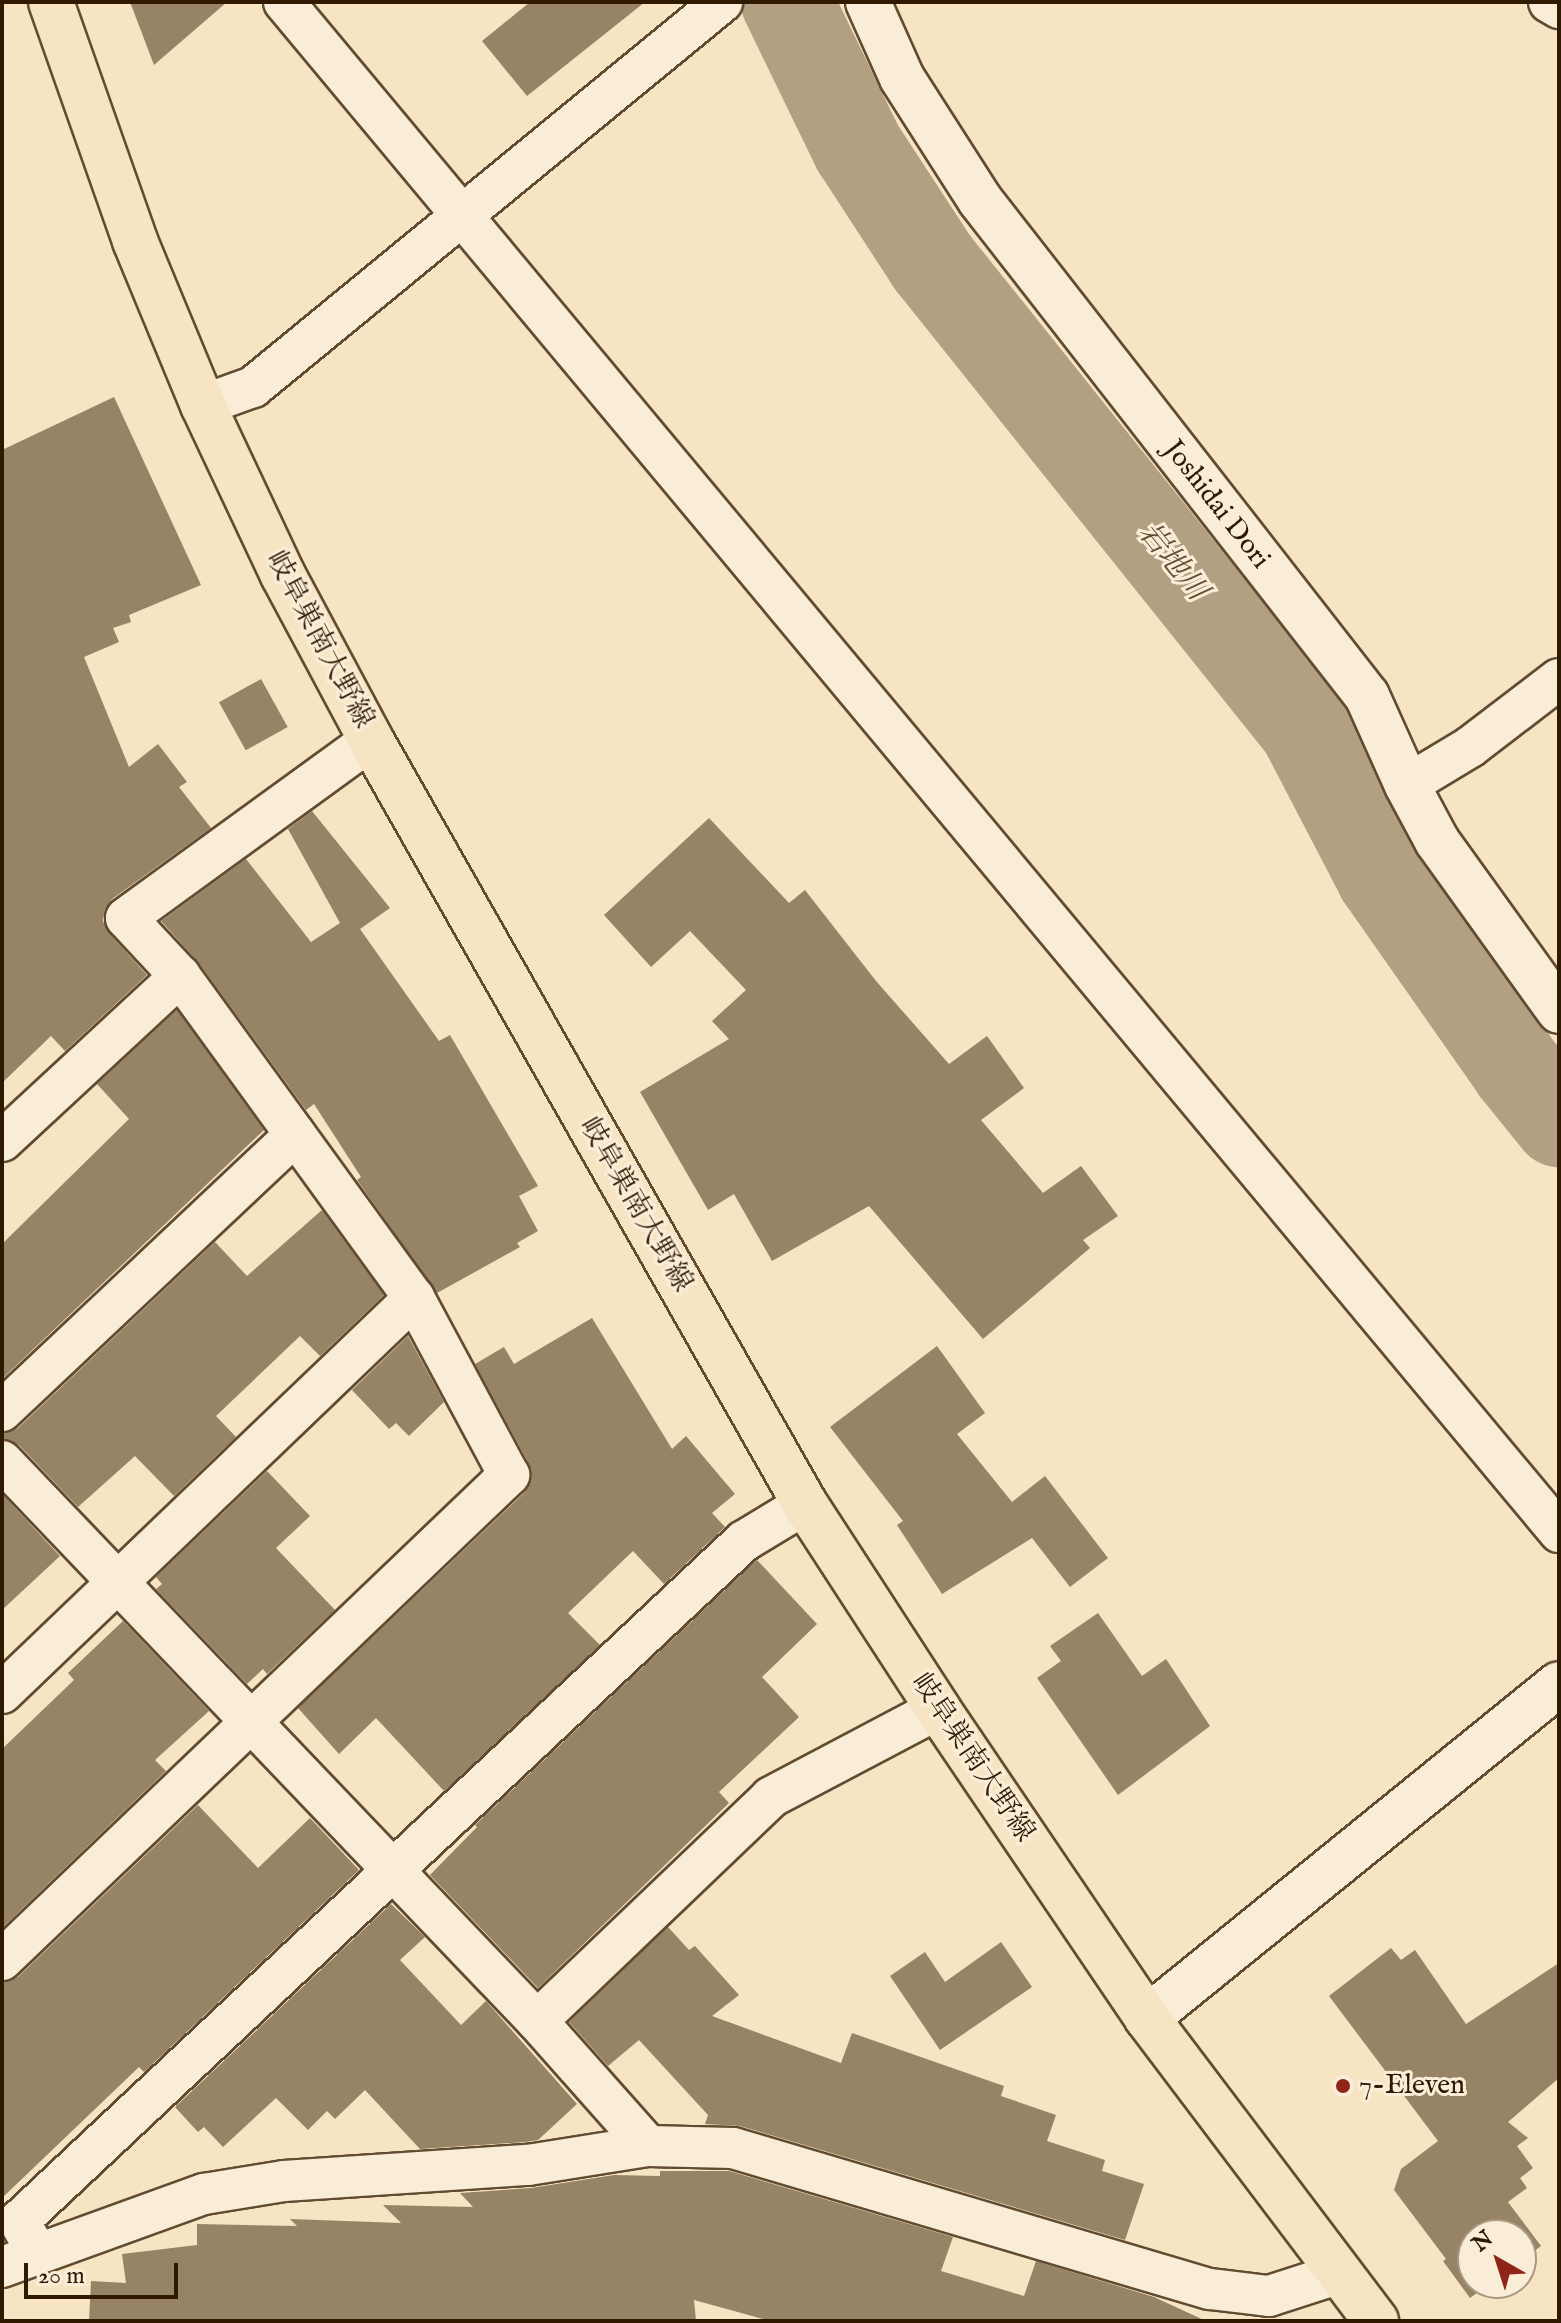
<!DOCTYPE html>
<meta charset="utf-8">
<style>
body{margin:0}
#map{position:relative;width:1561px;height:2323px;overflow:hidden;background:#f7e4c3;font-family:"IM FELL English","Noto Serif JP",serif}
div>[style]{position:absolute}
.river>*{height:92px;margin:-46px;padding:0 46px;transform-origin:46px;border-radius:46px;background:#b39f81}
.building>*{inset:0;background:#978365;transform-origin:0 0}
.roads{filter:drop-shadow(2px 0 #614c31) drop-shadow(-2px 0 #614c31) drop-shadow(0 2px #614c31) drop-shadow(0 -2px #614c31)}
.minor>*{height:40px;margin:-20px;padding:0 20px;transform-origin:20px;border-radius:20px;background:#faedd8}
.tertiary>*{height:44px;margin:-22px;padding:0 22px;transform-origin:22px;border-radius:22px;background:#faedd8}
.primary>*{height:44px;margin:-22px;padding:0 22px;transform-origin:22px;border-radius:22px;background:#f7e4c3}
.dots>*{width:22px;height:22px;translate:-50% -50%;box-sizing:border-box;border:4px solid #faedd8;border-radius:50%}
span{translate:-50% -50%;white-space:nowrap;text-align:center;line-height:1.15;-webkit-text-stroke:6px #faedd8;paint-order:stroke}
.street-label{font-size:28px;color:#2f1900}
.poi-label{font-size:28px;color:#2f1900}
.left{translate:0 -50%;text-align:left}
.water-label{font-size:30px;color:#644f34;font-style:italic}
.frame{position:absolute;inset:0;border:4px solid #2f1900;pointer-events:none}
.north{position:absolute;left:1457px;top:2219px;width:80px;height:80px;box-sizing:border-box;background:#faedd8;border:2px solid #a99882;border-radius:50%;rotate:321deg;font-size:22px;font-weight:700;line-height:32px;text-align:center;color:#2f1900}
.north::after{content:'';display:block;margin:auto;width:28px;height:36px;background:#8f2418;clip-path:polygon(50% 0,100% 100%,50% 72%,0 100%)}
.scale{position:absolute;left:24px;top:2263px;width:154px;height:36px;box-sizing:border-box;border:4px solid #2f1900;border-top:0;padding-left:10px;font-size:24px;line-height:28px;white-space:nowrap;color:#2f1900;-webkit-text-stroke:6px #faedd8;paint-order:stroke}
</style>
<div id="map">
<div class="river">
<div style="left:787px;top:2px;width:162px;rotate:64.1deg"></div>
<div style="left:858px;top:148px;width:137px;rotate:56.9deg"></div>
<div style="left:933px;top:263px;width:595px;rotate:51.34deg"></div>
<div style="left:1305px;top:728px;width:167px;rotate:62.5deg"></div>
<div style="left:1382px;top:876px;width:236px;rotate:55deg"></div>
<div style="left:1517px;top:1069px;width:67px;rotate:51.1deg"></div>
</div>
<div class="building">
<div style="clip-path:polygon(130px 2px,227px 2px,154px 65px)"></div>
<div style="clip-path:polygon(530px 2px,645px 2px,527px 96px,482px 41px)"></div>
<div style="clip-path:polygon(114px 397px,201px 585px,129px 615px,131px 622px,113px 628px,119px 642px,84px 657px,129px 767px,158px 744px,187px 782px,179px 787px,211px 828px,112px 899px,105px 909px,103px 921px,109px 933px,147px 975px,65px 1051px,51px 1036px,2px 1083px,2px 450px)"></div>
<div style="left:261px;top:679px;width:55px;height:48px;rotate:61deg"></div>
<div style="clip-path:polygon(312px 811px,390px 908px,360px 929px,439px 1041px,450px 1035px,538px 1186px,519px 1196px,538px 1231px,517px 1243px,520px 1247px,437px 1293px,357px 1180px,361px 1177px,314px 1104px,306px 1110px,198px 962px,161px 921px,246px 859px,311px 942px,340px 923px,288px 829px)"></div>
<div style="clip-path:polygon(709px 818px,789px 903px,805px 890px,876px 981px,949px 1064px,987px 1036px,1024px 1088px,981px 1120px,1043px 1193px,1081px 1166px,1118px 1216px,1083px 1240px,1090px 1248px,983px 1339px,869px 1206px,772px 1261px,734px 1194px,708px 1210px,640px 1092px,729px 1039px,712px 1021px,746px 990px,690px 931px,651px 967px,604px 915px)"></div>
<div style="clip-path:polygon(177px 1010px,264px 1130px,2px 1379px,2px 1244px,129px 1119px,97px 1084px)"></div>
<div style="clip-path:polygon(322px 1210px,384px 1295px,320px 1356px,300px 1336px,216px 1416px,236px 1437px,174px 1496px,135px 1456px,78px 1507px,19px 1445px,2px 1439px,2px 1433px,18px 1428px,215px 1242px,247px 1276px)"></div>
<div style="clip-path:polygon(592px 1318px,672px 1449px,686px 1436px,735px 1494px,712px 1513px,725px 1527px,664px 1584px,633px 1551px,568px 1613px,600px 1645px,444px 1791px,376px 1718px,339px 1754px,298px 1708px,525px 1492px,531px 1480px,529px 1464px,475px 1364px,504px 1347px,514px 1364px)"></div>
<div style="clip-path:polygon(408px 1336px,444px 1402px,409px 1436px,396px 1423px,389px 1429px,352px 1390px)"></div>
<div style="clip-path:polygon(937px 1346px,985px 1413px,957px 1434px,1012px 1502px,1045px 1476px,1108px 1558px,1070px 1587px,1032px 1538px,942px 1594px,897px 1525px,903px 1521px,830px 1427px)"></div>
<div style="clip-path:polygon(267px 1471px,310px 1516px,276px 1548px,335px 1610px,267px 1674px,263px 1669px,247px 1684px,156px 1589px,162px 1584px,156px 1577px)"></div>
<div style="clip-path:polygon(2px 1494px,60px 1556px,2px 1610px)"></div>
<div style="clip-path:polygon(757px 1560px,817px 1624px,762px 1677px,799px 1717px,719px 1792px,729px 1803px,538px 1988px,430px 1875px,477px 1827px,475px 1825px)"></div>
<div style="clip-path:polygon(1098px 1613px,1142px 1676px,1166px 1659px,1210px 1726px,1118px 1795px,1037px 1678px,1061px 1661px,1050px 1646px)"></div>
<div style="clip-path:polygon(123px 1621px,209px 1711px,155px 1760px,166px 1771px,2px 1928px,2px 1749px,74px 1680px,68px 1673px)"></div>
<div style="clip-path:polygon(198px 1805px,258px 1868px,310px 1818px,359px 1870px,144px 2072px,139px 2067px,2px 2198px,2px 1982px,18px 1977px)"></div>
<div style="clip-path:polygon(391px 1904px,425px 1937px,400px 1960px,461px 2025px,486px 2001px,577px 2104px,538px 2140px,525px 2142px,420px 2149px,365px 2090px,335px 2119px,327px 2111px,308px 2130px,276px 2098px,223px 2147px,204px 2127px,198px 2132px,175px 2107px)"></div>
<div style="clip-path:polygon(668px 1927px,689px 1950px,695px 1946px,739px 1995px,712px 2016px,841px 2063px,852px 2033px,1004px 2086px,1001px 2096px,1056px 2115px,1047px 2141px,1105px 2160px,1102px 2171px,1144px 2184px,1125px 2240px,740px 2126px,705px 2124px,708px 2115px,639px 2040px,608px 2066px,569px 2022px)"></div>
<div style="clip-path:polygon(1001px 1942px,1032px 1987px,940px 2050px,890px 1976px,925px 1952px,945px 1982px)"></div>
<div style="clip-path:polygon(1391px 1948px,1401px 1960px,1415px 1950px,1466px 2024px,1559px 1963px,1559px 2078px,1508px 2122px,1528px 2138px,1517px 2146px,1533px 2168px,1520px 2178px,1527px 2188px,1508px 2202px,1541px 2246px,1521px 2261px,1521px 2235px,1473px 2235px,1473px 2283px,1491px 2283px,1470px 2298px,1443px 2261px,1446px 2259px,1394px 2190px,1401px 2169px,1438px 2141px,1329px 1996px)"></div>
<div style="clip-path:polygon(660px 2171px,729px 2171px,953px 2237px,941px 2271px,1024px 2296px,1036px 2261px,1154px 2297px,1206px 2321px,770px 2321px,694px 2300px,696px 2321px,89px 2321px,91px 2281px,126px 2283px,122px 2254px,197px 2245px,197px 2224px,297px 2226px,290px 2219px,401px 2223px,383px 2205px,473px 2207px,460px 2193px,531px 2188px,614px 2175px,660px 2176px)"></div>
</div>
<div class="roads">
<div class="minor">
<div style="left:284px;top:2px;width:1992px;rotate:50.19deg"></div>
<div style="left:1549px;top:2px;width:12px;rotate:31deg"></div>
<div style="left:203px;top:405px;width:53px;rotate:-19.8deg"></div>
<div style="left:253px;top:387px;width:607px;rotate:-39.38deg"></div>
<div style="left:1407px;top:785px;width:74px;rotate:-31.1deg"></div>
<div style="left:1470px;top:747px;width:112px;rotate:-37.4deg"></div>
<div style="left:2px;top:1141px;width:243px;rotate:-42.8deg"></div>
<div style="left:2px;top:1411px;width:403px;rotate:-43.3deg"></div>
<div style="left:2px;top:1461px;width:774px;rotate:46.31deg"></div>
<div style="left:537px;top:2021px;width:167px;rotate:48.4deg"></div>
<div style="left:2px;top:1693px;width:571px;rotate:-43.79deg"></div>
<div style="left:414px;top:1298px;width:398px;rotate:-126deg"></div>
<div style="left:180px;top:976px;width:79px;rotate:-133deg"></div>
<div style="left:126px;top:918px;width:303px;rotate:-36deg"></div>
<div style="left:2px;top:1960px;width:702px;rotate:-43.73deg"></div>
<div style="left:509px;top:1475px;width:201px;rotate:-118.2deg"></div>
<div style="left:537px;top:2021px;width:324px;rotate:-43.7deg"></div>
<div style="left:771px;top:1797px;width:189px;rotate:-27.8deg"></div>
<div style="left:37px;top:2253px;width:37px;rotate:-119deg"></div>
<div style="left:19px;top:2221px;width:994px;rotate:-43.17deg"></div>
<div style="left:744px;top:1541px;width:71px;rotate:-31.2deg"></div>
<div style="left:2px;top:2267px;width:215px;rotate:-19.9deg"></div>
<div style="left:204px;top:2194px;width:81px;rotate:-9.2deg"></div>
<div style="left:284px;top:2181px;width:245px;rotate:-3.8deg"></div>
<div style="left:528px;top:2165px;width:121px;rotate:-9deg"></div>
<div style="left:648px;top:2146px;width:85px;rotate:1.3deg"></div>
<div style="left:733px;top:2148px;width:497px;rotate:16.5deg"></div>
<div style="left:1210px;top:2289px;width:59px;rotate:6.8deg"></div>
<div style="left:1269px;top:2296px;width:75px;rotate:-17.9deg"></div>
</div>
<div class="tertiary">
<div style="left:868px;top:2px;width:83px;rotate:65.9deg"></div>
<div style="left:902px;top:78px;width:145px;rotate:57.4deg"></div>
<div style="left:980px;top:200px;width:629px;rotate:52.04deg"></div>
<div style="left:1367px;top:696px;width:98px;rotate:65.8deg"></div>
<div style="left:1407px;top:785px;width:64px;rotate:61.8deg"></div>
<div style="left:1437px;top:841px;width:209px;rotate:54.3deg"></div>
<div style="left:1147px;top:2018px;width:530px;rotate:-39.03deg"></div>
</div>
<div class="primary">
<div style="left:51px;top:2px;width:253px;rotate:70.6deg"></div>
<div style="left:135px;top:241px;width:178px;rotate:67.5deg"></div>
<div style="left:203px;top:405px;width:188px;rotate:64.8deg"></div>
<div style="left:283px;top:575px;width:187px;rotate:61.9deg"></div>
<div style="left:371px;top:740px;width:879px;rotate:60.4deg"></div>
<div style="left:805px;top:1504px;width:244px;rotate:57deg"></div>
<div style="left:938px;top:1709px;width:373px;rotate:55.9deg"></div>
<div style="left:1147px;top:2018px;width:380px;rotate:52.9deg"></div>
</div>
</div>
<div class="dots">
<div style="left:1343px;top:2086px;background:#8f2418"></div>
</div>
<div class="street-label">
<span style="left:1216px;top:505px;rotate:52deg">Joshidai Dori</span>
<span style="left:319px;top:640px;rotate:62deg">岐阜巣南大野線</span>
<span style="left:635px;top:1205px;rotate:60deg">岐阜巣南大野線</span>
<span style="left:972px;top:1758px;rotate:56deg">岐阜巣南大野線</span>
</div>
<div class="poi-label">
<span class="left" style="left:1359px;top:2086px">7-Eleven</span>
</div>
<div class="water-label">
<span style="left:1172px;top:562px;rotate:51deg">岩地川</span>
</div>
<div class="frame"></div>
<div class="north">N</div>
<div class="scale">20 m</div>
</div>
